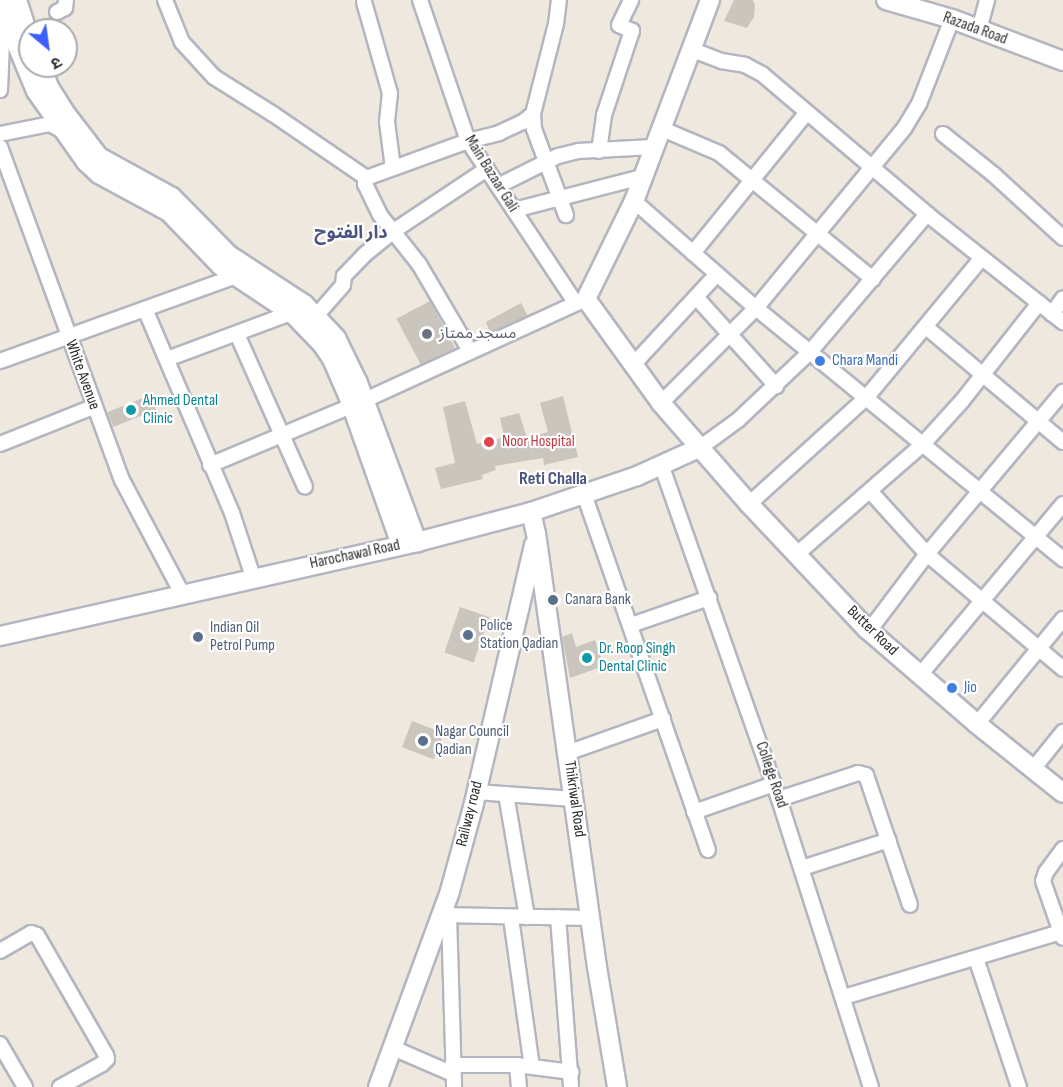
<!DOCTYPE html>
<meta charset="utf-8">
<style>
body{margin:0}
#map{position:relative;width:1063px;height:1087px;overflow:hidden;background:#efe8df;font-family:"Sofia Sans Condensed","Noto Sans Arabic","Noto Sans Devanagari",sans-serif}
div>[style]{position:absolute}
.building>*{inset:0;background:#cbc6bd;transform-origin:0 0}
.roads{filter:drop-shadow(2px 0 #b3b6c1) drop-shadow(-2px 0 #b3b6c1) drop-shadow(0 2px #b3b6c1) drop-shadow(0 -2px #b3b6c1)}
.street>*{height:14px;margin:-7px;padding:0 7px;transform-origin:7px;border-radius:7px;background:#fff}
.secondary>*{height:18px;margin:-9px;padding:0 9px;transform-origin:9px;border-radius:9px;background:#fff}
.dots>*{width:16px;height:16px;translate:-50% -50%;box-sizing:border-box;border:3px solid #fff;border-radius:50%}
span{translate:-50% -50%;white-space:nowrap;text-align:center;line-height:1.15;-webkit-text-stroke:4.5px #fff;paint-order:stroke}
.street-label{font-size:16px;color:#2d2d2d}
.worship-label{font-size:16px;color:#5b616d}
.left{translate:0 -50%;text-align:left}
.shop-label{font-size:16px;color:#366cbe}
.culture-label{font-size:16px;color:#0d838f}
.health-label{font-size:16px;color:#be3a42}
.service-label{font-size:16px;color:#4e5e75}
.neighbourhood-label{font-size:18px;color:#4b5480;font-weight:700}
.north{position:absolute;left:18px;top:18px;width:60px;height:60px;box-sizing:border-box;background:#fff;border:2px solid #ababab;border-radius:50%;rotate:151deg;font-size:16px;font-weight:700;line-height:24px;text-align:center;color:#2d2d2d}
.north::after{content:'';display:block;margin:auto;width:21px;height:27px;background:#3c5fff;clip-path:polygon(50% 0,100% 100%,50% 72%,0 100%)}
</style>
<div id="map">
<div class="building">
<div style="clip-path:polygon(734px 0,753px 0,755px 5px,754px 17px,747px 28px,724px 21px)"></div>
<div style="left:430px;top:301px;width:55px;height:38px;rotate:62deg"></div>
<div style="clip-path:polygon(521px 303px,528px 316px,490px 333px,486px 322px)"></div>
<div style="left:150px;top:395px;width:16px;height:46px;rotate:68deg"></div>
<div style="clip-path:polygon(563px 396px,578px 457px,544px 465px,543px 458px,495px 466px,496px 470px,482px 475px,483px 479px,441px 489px,435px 468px,455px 463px,443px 407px,465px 401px,477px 444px,504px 437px,500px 418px,519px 413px,527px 438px,548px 432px,540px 403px)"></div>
<div style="left:460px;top:607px;width:31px;height:48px;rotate:19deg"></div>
<div style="clip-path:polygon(572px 633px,576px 647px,595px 640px,604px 666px,570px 678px,562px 637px)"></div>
<div style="left:412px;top:721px;width:34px;height:28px;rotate:21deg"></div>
</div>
<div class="roads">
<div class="street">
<div style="left:165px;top:0;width:45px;rotate:68deg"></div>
<div style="left:182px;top:42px;width:47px;rotate:47.6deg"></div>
<div style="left:214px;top:77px;width:70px;rotate:32.1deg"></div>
<div style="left:273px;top:114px;width:112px;rotate:34.4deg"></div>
<div style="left:365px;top:177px;width:4px"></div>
<div style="left:369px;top:177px;width:105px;rotate:-20deg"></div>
<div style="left:468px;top:141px;width:32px;rotate:-14deg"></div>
<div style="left:499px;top:133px;width:26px;rotate:-25deg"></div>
<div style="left:523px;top:122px;width:13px;rotate:-39deg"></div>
<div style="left:533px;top:114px;width:93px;rotate:-75.7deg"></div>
<div style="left:556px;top:24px;width:24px;rotate:-83deg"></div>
<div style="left:420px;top:0;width:149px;rotate:71.2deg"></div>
<div style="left:468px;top:141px;width:193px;rotate:56.4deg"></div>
<div style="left:364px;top:2px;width:95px;rotate:74.1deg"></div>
<div style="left:390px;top:93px;width:29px;rotate:96deg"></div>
<div style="left:387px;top:122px;width:46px;rotate:82.6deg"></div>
<div style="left:57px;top:12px;width:9px;rotate:-27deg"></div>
<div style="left:65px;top:8px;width:8px;rotate:-83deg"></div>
<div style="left:979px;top:30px;width:31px;rotate:-75deg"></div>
<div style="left:690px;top:49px;width:33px;rotate:21deg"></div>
<div style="left:721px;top:61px;width:24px;rotate:9deg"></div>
<div style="left:745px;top:65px;width:19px;rotate:28deg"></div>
<div style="left:762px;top:74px;width:216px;rotate:40.3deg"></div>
<div style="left:927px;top:214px;width:174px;rotate:38.5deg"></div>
<div style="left:0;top:90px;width:47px;rotate:-87.6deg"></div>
<div style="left:2px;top:43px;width:23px;rotate:-77deg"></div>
<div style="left:533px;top:114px;width:15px;rotate:86deg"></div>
<div style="left:534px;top:129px;width:92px;rotate:69.6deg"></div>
<div style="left:660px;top:128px;width:64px;rotate:23deg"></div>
<div style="left:719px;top:153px;width:199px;rotate:39.3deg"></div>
<div style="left:0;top:134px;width:51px;rotate:-11.3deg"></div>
<div style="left:50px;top:124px;width:15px;rotate:28deg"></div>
<div style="left:943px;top:134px;width:64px;rotate:38.7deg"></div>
<div style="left:993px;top:174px;width:95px;rotate:42.4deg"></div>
<div style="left:0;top:147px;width:355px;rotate:69.9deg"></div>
<div style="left:122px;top:480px;width:130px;rotate:62.1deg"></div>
<div style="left:599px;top:151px;width:36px;rotate:-82deg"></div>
<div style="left:604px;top:115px;width:89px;rotate:-71.6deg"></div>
<div style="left:632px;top:31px;width:14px;rotate:-155deg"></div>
<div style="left:619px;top:25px;width:28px;rotate:-64deg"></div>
<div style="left:365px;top:177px;width:7px;rotate:90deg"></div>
<div style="left:365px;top:184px;width:34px;rotate:64deg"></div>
<div style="left:380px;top:215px;width:63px;rotate:51.5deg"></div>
<div style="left:419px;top:264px;width:101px;rotate:59.6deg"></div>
<div style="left:498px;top:186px;width:67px;rotate:-26.6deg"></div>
<div style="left:558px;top:156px;width:21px;rotate:-14deg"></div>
<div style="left:578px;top:151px;width:75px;rotate:-3.1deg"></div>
<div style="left:634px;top:201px;width:162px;rotate:41.3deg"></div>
<div style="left:756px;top:308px;width:397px;rotate:39.3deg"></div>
<div style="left:514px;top:210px;width:132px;rotate:-14.5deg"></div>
<div style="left:693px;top:253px;width:181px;rotate:-51deg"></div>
<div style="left:696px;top:297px;width:120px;rotate:48deg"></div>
<div style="left:145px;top:309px;width:222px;rotate:66.9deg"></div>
<div style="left:232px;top:513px;width:67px;rotate:71.8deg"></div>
<div style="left:1052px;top:314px;width:19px;rotate:-55deg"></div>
<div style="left:316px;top:316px;width:41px;rotate:-48.9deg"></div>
<div style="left:343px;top:285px;width:9px;rotate:-84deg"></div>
<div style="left:344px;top:276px;width:29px;rotate:-46deg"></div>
<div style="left:364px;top:255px;width:36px;rotate:-39deg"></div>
<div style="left:392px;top:232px;width:114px;rotate:-33.6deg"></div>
<div style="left:926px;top:327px;width:179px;rotate:40deg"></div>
<div style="left:237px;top:334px;width:167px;rotate:66deg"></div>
<div style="left:167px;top:359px;width:141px;rotate:-20.4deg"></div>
<div style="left:0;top:361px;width:251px;rotate:-19.8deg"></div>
<div style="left:632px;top:366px;width:125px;rotate:-47.3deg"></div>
<div style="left:661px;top:403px;width:134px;rotate:-45deg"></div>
<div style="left:756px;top:308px;width:234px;rotate:-50.5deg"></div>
<div style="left:905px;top:127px;width:27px;rotate:-59deg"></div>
<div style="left:919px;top:104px;width:91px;rotate:-68.8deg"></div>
<div style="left:0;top:444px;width:100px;rotate:-21.7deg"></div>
<div style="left:701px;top:447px;width:46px;rotate:-36.1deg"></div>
<div style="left:738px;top:420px;width:99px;rotate:-43.4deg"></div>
<div style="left:810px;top:352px;width:181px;rotate:-49.7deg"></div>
<div style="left:210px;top:465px;width:166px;rotate:-22.7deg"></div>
<div style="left:363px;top:401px;width:245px;rotate:-24.6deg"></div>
<div style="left:662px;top:467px;width:352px;rotate:70.6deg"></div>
<div style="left:779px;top:799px;width:302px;rotate:72.3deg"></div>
<div style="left:870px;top:491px;width:85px;rotate:47.9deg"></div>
<div style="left:927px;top:554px;width:178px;rotate:40.2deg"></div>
<div style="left:584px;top:494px;width:377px;rotate:70.8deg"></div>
<div style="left:749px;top:504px;width:158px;rotate:-42.2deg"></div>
<div style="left:866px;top:398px;width:180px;rotate:-50.4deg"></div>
<div style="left:797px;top:554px;width:167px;rotate:-41.1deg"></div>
<div style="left:923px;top:444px;width:58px;rotate:-47.8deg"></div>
<div style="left:962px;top:401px;width:125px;rotate:-51.8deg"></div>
<div style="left:631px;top:625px;width:83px;rotate:-19.1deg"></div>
<div style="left:869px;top:631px;width:96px;rotate:-53deg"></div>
<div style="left:927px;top:554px;width:212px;rotate:-50deg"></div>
<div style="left:920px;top:675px;width:223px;rotate:-50.1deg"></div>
<div style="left:977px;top:724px;width:136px;rotate:-50.7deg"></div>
<div style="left:567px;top:753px;width:102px;rotate:-19.5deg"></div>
<div style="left:1033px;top:769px;width:48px;rotate:-51deg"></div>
<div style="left:476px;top:792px;width:98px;rotate:4.1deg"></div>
<div style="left:506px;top:794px;width:125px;rotate:80.3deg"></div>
<div style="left:779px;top:799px;width:83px;rotate:-18.2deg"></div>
<div style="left:858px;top:773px;width:8px;rotate:14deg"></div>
<div style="left:866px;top:775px;width:137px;rotate:71.3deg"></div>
<div style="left:694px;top:812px;width:85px;rotate:-19.3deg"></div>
<div style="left:1063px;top:849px;width:29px;rotate:126deg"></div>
<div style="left:1046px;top:872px;width:9px;rotate:108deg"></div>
<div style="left:1043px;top:881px;width:60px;rotate:70.7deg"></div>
<div style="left:802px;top:868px;width:91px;rotate:-17.8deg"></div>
<div style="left:442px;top:915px;width:148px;rotate:1.2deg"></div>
<div style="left:449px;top:915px;width:172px;rotate:88.3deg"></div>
<div style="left:558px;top:917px;width:170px;rotate:85.6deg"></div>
<div style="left:511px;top:918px;width:150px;rotate:82deg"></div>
<div style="left:0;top:951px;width:36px;rotate:-30deg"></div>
<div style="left:31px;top:933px;width:6px;rotate:18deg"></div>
<div style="left:37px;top:935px;width:138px;rotate:60.1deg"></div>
<div style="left:106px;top:1055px;width:4px;rotate:76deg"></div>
<div style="left:107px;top:1059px;width:7px;rotate:135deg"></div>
<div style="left:102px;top:1064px;width:48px;rotate:151.3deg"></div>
<div style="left:976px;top:958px;width:136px;rotate:71.6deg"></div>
<div style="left:844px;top:997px;width:227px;rotate:-16.7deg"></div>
<div style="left:0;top:1044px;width:50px;rotate:59.8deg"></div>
<div style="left:393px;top:1048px;width:65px;rotate:23.4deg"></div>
<div style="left:452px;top:1065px;width:65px"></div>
<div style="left:517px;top:1065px;width:55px;rotate:7.3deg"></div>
<div style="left:517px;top:1065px;width:22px;rotate:85deg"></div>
</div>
<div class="secondary">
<div style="left:4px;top:0;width:21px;rotate:82deg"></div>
<div style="left:7px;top:21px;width:76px;rotate:67.5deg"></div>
<div style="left:36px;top:91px;width:87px;rotate:54.8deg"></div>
<div style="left:86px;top:162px;width:18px;rotate:43deg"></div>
<div style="left:99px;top:174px;width:80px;rotate:28.5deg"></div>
<div style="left:169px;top:212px;width:75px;rotate:46.1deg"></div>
<div style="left:221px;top:266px;width:87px;rotate:33.7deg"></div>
<div style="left:293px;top:314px;width:42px;rotate:46deg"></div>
<div style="left:322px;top:344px;width:18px;rotate:56deg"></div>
<div style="left:332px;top:359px;width:43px;rotate:66.4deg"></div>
<div style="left:349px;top:398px;width:156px;rotate:70.5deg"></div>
<div style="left:17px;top:0;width:42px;rotate:72deg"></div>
<div style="left:710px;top:0;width:215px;rotate:110.7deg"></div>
<div style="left:634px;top:201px;width:109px;rotate:116.1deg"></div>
<div style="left:586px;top:299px;width:128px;rotate:54.2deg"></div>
<div style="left:661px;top:403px;width:134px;rotate:48.9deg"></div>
<div style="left:749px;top:504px;width:172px;rotate:46.7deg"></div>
<div style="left:867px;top:629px;width:145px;rotate:40.8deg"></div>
<div style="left:977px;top:724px;width:110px;rotate:38.7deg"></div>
<div style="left:886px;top:0;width:69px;rotate:16.1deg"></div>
<div style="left:952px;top:19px;width:119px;rotate:20.7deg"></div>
<div style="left:41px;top:66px;width:22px;rotate:69deg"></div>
<div style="left:49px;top:87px;width:32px;rotate:58deg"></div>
<div style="left:66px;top:114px;width:54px;rotate:52.5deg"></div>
<div style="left:99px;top:157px;width:83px;rotate:28.7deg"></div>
<div style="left:172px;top:197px;width:81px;rotate:45.5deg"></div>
<div style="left:229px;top:255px;width:90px;rotate:33.2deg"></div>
<div style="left:304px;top:304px;width:47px;rotate:46.7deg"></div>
<div style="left:336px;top:338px;width:50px;rotate:63.9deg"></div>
<div style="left:358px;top:383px;width:170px;rotate:69.6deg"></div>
<div style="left:531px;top:512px;width:22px;rotate:77deg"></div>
<div style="left:536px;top:533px;width:438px;rotate:82deg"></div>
<div style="left:597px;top:967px;width:122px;rotate:80.5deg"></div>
<div style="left:0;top:636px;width:427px;rotate:-12.7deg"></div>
<div style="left:417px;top:542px;width:118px;rotate:-14.7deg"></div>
<div style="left:531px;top:512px;width:112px;rotate:-18.8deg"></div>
<div style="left:637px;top:476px;width:70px;rotate:-24.4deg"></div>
<div style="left:378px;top:1087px;width:209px;rotate:-69.8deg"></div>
<div style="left:450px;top:891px;width:91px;rotate:-74.7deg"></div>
<div style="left:474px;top:803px;width:265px;rotate:-76.9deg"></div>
</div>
</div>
<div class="dots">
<div style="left:427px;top:334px;background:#6b7280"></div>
<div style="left:820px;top:361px;background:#3f7fe0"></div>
<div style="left:131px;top:410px;background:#0f9aa8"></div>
<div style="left:489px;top:442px;background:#e0444e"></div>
<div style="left:553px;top:600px;background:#5c6f8a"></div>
<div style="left:468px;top:635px;background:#5c6f8a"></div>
<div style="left:198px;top:637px;background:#5c6f8a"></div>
<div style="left:587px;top:658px;background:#0f9aa8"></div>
<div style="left:952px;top:688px;background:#3f7fe0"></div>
<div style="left:423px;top:741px;background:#5c6f8a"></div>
</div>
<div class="street-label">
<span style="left:975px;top:29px;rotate:20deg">Razada Road</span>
<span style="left:491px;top:174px;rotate:58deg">Main Bazaar Gali</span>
<span style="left:82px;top:375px;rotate:70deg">White Avenue</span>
<span style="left:355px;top:555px;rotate:-12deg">Harochawal Road</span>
<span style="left:872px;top:631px;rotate:44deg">Butter Road</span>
<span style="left:771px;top:775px;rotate:71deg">College Road</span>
<span style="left:574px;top:799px;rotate:82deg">Thikriwal Road</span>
<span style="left:470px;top:814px;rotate:-76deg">Railway road</span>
</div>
<div class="worship-label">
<span class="left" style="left:439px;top:334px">مسجد ممتاز</span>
</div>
<div class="shop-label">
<span class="left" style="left:832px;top:361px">Chara Mandi</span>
<span class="left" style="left:964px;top:688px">Jio</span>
</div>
<div class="culture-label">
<span class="left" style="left:143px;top:410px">Ahmed Dental<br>Clinic</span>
<span class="left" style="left:599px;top:658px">Dr. Roop Singh<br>Dental Clinic</span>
</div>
<div class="health-label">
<span class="left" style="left:502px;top:442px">Noor Hospital</span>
</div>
<div class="service-label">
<span class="left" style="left:565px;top:600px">Canara Bank</span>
<span class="left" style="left:480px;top:635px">Police<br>Station Qadian</span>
<span class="left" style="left:210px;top:637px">Indian Oil<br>Petrol Pump</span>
<span class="left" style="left:435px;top:741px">Nagar Council<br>Qadian</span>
</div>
<div class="neighbourhood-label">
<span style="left:351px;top:233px">دار الفتوح</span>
<span style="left:553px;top:479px">Reti Challa</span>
</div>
<div class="north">उ</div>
</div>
